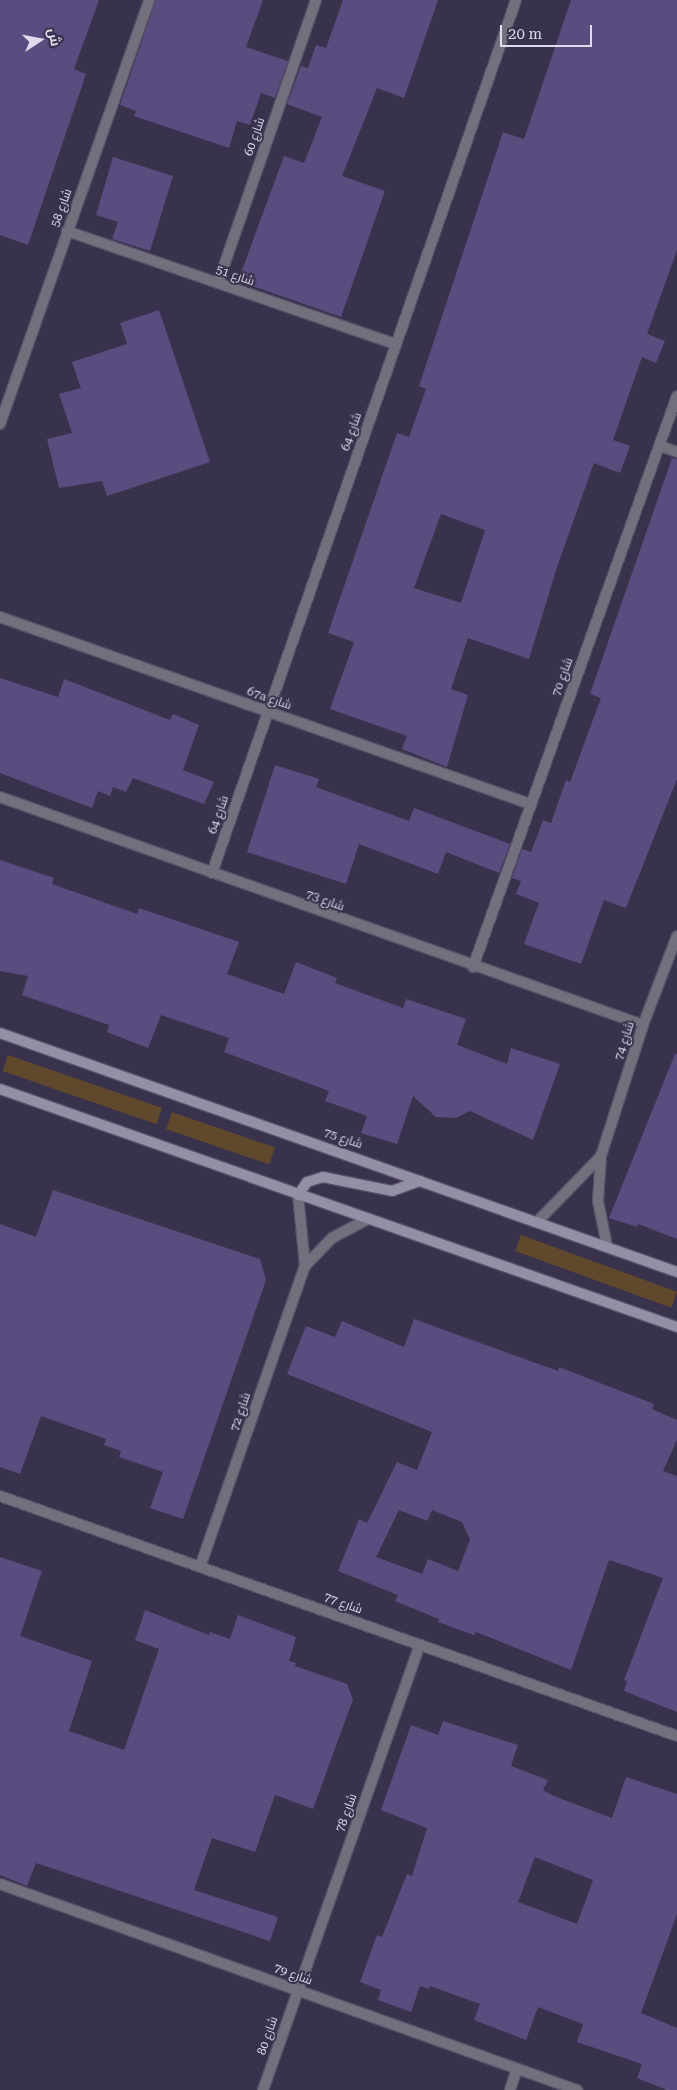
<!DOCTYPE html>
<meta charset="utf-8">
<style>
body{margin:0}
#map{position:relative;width:677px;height:2090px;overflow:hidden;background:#39324c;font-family:"Roboto Serif",Cairo,serif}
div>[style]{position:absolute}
.green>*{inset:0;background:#60482c;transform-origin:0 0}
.building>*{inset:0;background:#5b4c7f}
.roads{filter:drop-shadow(1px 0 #575069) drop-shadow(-1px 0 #575069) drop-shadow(0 1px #575069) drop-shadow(0 -1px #575069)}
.lane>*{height:10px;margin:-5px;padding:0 5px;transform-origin:5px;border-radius:5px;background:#73707d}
.street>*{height:10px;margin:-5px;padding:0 5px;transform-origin:5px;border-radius:5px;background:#73707d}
.secondary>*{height:10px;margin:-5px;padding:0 5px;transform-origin:5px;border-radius:5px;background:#958fa5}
span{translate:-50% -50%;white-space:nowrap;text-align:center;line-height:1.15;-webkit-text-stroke:4px #39324c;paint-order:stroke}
.street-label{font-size:12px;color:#dfdbec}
.north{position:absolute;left:15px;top:15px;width:50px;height:50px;-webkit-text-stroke:4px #39324c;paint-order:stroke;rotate:79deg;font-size:14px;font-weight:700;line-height:20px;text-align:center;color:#dfdbec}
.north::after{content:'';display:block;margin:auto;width:18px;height:22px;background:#dfdbec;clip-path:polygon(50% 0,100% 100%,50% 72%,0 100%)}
.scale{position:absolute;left:500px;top:25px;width:92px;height:22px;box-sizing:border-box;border:2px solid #dfdbec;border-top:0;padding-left:6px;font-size:15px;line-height:18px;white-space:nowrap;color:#dfdbec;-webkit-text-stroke:4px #39324c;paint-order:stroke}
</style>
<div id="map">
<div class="green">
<div style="left:8px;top:1055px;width:163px;height:17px;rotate:19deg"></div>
<div style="left:172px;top:1112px;width:109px;height:18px;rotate:19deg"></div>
<div style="left:521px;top:1235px;width:166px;height:17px;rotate:20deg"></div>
</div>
<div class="building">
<div style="clip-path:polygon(0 0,99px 0,74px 69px,86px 74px,28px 245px,0 235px)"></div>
<div style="clip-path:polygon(156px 0,263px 0,246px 47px,288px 61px,275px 98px,261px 93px,250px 125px,237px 121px,229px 148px,134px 116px,136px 111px,120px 105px)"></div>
<div style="clip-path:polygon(343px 0,438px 0,404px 98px,377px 88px,342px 176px,385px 191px,341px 317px,238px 281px,284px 156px,304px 163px,322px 117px,287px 104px,301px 66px,308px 68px,316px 45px,326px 48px)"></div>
<div style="clip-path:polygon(evenodd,571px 0,677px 0,677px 250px,647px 334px,665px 341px,656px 363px,642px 357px,613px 440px,630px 446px,620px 473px,594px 463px,557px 567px,529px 659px,468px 638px,451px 689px,468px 695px,447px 767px,402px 749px,407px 736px,330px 709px,354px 642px,328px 633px,397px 433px,409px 437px,426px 389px,419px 386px,503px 132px,524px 139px,571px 0,441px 514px,485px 530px,461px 603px,414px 588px,441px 514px)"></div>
<div style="clip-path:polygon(113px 157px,173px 176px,150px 251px,112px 239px,118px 222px,96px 215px)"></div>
<div style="clip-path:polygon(159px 310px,210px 462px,107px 496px,102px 481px,59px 488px,47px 439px,72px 433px,59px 394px,81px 388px,72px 362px,127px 344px,120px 323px)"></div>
<div style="clip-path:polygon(672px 458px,677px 459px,677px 779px,626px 908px,604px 900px,581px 964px,524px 944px,539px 903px,516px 894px,521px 881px,512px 878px,522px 849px,531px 852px,543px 820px,551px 823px,566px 780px,570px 782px,601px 698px,590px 694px)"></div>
<div style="clip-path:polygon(0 678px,58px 697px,64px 679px,170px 720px,173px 714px,199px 725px,183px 770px,214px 782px,204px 804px,133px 778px,126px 792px,113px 787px,110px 796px,98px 791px,92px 808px,0 773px)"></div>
<div style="clip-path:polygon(275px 765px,319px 779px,316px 787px,409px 821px,414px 808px,510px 844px,499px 873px,446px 852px,438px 874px,359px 844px,346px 884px,247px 852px)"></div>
<div style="clip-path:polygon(0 860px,54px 878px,52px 884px,137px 914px,139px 908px,239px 942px,227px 974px,284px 994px,296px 962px,337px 978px,335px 983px,403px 1008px,406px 999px,466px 1019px,457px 1045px,507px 1064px,511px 1048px,560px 1064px,533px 1140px,470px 1111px,456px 1118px,436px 1117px,413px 1096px,397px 1144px,361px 1133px,367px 1116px,325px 1101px,329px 1091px,224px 1052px,229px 1038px,161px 1015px,148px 1048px,107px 1032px,109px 1025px,22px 995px,28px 976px,0 971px)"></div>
<div style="clip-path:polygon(675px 1054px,677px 1054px,677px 1239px,638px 1224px,637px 1227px,609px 1218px)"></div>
<div style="clip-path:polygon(53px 1190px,260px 1259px,266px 1280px,183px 1519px,150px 1508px,163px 1472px,119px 1457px,121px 1451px,104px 1445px,106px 1439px,41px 1416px,20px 1474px,0 1467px,0 1224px,36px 1237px)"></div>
<div style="clip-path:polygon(evenodd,414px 1319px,558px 1371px,559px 1367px,654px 1404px,652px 1409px,677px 1420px,677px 1440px,663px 1471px,677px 1476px,677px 1712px,624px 1691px,627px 1681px,624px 1680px,663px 1578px,609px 1560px,571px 1670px,476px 1632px,474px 1635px,438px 1622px,439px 1619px,395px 1601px,398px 1595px,338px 1571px,359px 1519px,367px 1523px,397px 1462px,417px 1470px,432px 1432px,287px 1374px,306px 1326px,335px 1337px,342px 1321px,404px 1347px,414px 1319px,399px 1510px,427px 1521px,432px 1510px,462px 1522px,470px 1539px,458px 1571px,428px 1559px,422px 1574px,376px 1557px,399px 1510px)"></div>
<div style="clip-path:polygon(0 1557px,42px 1571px,20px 1636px,92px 1661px,69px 1731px,124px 1750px,159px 1649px,135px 1640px,145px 1610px,209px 1635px,210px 1632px,230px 1639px,238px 1615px,296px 1637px,289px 1661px,296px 1663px,295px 1666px,347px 1684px,353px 1699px,313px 1809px,275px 1795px,255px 1852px,212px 1838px,194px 1890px,278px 1917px,270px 1941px,36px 1863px,27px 1886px,0 1875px)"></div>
<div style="clip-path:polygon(evenodd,443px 1721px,518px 1745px,511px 1766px,548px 1780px,543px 1790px,554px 1796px,612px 1818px,626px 1777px,677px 1794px,677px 1914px,641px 2013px,677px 2028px,677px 2090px,667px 2090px,637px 2078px,642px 2064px,577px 2042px,583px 2024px,538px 2007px,526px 2040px,474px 2020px,480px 2004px,430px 1986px,429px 1989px,420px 1986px,411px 2012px,378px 2000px,381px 1990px,360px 1982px,377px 1935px,382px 1937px,407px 1874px,412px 1876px,427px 1828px,381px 1810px,411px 1725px,438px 1735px,443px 1721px,535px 1857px,593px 1880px,577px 1924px,518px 1902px,535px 1857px)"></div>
</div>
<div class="roads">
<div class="lane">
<div style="left:510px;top:2090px;width:22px;rotate:-72deg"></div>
</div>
<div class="street">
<div style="left:67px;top:231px;width:348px;rotate:19deg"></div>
<div style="left:218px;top:283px;width:299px;rotate:-70.9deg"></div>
<div style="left:0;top:424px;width:449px;rotate:-70.6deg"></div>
<div style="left:660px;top:446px;width:18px;rotate:19deg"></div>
<div style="left:0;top:617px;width:562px;rotate:19.43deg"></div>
<div style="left:0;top:797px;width:682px;rotate:19.52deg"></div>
<div style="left:212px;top:873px;width:924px;rotate:-70.8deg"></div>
<div style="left:473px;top:967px;width:606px;rotate:-70.34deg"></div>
<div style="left:537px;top:1222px;width:91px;rotate:-45.9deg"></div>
<div style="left:607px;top:1246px;width:46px;rotate:-101.3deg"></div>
<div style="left:598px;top:1201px;width:45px;rotate:-86.2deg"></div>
<div style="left:601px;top:1156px;width:138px;rotate:-72.2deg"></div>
<div style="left:643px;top:1025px;width:95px;rotate:-69.1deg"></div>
<div style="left:305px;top:1266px;width:39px;rotate:-46deg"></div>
<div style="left:332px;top:1238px;width:40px;rotate:-28deg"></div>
<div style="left:0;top:1496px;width:718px;rotate:19.52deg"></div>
<div style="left:200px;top:1567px;width:319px;rotate:-70.8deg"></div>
<div style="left:305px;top:1266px;width:71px;rotate:-95.6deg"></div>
<div style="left:0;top:1884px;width:613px;rotate:19.65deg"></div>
<div style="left:263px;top:2090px;width:472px;rotate:-70.6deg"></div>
</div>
<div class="secondary">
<div style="left:0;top:1033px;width:718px;rotate:19.44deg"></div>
<div style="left:0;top:1089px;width:718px;rotate:19.37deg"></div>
<div style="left:298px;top:1195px;width:16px;rotate:-55deg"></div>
<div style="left:307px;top:1182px;width:17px;rotate:-17deg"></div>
<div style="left:323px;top:1177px;width:70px;rotate:11.5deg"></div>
<div style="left:392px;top:1191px;width:30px;rotate:-20deg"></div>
</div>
</div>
<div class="street-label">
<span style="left:255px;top:137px;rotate:-71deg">شارع 60</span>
<span style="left:62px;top:208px;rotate:-70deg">شارع 58</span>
<span style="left:235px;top:276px;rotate:19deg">شارع 51</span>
<span style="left:352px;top:432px;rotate:-71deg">شارع 64</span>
<span style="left:563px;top:677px;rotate:-70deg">شارع 70</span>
<span style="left:269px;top:699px;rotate:19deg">67a شارع</span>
<span style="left:219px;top:815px;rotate:-71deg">شارع 64</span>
<span style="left:325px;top:901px;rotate:20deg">شارع 73</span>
<span style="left:625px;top:1041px;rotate:-72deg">شارع 74</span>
<span style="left:343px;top:1139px;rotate:19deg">شارع 75</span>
<span style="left:241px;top:1412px;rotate:-71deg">شارع 72</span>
<span style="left:343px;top:1604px;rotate:20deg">شارع 77</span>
<span style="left:347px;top:1813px;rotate:-70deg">شارع 78</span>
<span style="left:293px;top:1975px;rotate:20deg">شارع 79</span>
<span style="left:268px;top:2036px;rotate:-71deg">شارع 80</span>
</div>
<div class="north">ش</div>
<div class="scale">20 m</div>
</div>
